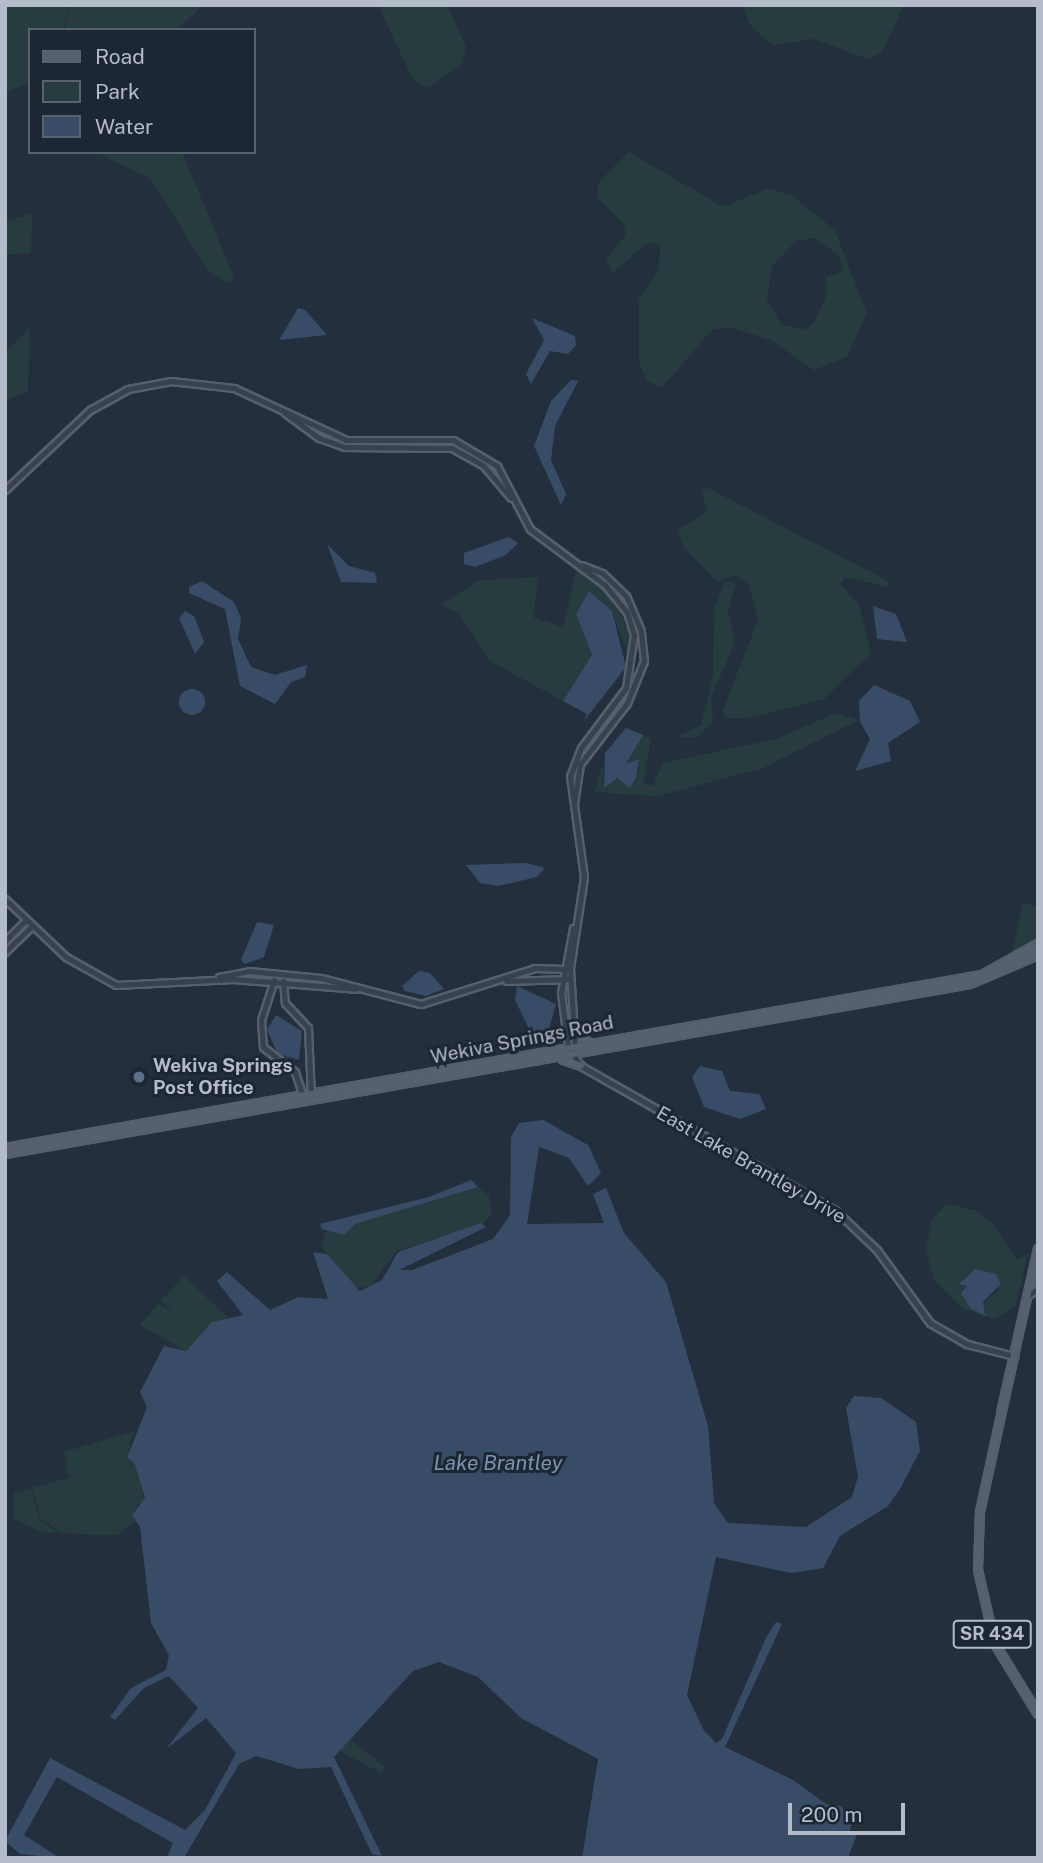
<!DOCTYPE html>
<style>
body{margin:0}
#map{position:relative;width:1043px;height:1863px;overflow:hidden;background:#242f3e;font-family:"Public Sans",sans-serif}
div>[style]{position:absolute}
.green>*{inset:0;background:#263c3f}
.water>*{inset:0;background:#394c67}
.round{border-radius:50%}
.roads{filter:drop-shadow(2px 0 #565f6c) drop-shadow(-2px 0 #565f6c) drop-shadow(0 2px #565f6c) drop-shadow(0 -2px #565f6c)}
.minor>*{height:5px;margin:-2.5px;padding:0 2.5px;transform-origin:2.5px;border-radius:2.5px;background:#38414e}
.major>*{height:6px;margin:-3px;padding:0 3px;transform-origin:3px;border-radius:3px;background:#56606e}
.dots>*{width:19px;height:19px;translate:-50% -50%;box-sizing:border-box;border:4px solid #1d2633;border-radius:50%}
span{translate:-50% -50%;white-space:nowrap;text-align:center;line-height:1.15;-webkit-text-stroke:6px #1d2633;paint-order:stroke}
.shield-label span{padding:2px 5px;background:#1d2633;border:2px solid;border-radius:5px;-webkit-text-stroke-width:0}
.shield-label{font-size:18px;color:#b4bcc9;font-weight:700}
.street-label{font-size:19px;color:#b4bcc9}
.poi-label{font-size:19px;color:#b4bcc9;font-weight:700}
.left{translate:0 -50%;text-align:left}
.water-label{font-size:21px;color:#7c92b1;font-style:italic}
.frame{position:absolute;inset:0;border:7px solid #b4bcc9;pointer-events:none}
.legend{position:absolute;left:28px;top:28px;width:228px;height:126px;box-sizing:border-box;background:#1d2633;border:2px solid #59626f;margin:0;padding:9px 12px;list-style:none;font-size:21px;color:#b4bcc9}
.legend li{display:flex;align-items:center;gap:14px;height:35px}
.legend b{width:35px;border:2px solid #59626f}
.scale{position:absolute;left:788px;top:1803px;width:117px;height:32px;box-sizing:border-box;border:4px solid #b4bcc9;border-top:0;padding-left:9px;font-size:21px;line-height:24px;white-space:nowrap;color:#b4bcc9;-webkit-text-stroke:5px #1d2633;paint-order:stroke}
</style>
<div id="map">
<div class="green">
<div style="clip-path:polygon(5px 5px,67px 5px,68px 14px,63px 30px,30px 30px,30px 83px,5px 92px)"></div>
<div style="clip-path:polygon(69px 5px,203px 5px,176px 30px,65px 30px)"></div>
<div style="clip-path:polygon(378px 5px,447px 5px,466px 47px,462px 63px,429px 88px,413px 80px)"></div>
<div style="clip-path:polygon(743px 5px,904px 5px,882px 52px,868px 59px,814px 39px,772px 45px,750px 25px)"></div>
<div style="clip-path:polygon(95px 152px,182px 152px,234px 277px,227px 283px,207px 269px,150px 178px)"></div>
<div style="clip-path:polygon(evenodd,629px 152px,723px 207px,767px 189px,791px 195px,823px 220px,835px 231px,867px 313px,847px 357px,814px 370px,771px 340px,729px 327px,712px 330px,662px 387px,647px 381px,639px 362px,639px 298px,659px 270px,660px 244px,647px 243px,613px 273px,606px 259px,626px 235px,624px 225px,598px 198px,598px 183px,629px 152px,813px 238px,838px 254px,843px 271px,826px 277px,826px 297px,814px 322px,804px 330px,782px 325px,767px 301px,772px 266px,796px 241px,813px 238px)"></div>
<div style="clip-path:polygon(32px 214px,31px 253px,5px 255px,5px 221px)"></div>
<div style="clip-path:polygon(30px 328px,28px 391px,5px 401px,5px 352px)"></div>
<div style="clip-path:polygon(706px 487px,888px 581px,888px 587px,845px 577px,840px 584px,859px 605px,871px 653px,824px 699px,750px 718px,727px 718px,722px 712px,758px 620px,749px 584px,734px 575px,718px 582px,683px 546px,678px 530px,708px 511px,701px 492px)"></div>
<div style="clip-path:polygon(582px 571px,615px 599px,631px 639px,631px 665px,612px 611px,590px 591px,576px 614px,593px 655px,563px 701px,490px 661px,459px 613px,441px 605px,479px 580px,538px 577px,533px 617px,563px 627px,576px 572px)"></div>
<div style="clip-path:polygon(726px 580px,736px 584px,728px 610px,735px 643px,711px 697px,713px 721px,698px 737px,676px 737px,701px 725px,713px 676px,714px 608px)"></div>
<div style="clip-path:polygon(836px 713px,858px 720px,763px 768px,658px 796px,594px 792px,604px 762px,602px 784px,616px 778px,633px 786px,639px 768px,626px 764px,643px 735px,651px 739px,643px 783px,653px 786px,663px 763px,776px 739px)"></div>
<div style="clip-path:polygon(1023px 903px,1038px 907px,1038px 937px,1012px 955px)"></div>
<div style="clip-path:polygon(478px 1187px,489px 1196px,492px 1214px,484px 1223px,397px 1251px,370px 1286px,354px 1288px,322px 1248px,325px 1232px)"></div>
<div style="clip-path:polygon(evenodd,946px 1204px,975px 1210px,995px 1226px,1017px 1259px,1028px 1254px,1016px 1305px,995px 1319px,963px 1309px,933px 1278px,926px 1249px,932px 1220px,946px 1204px,974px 1270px,998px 1277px,999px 1290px,983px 1303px,983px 1316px,962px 1293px,967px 1290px,962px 1280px,974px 1270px)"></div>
<div style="clip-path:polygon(184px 1276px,227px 1317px,205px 1329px,186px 1351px,139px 1325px,158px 1304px,174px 1313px,161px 1301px)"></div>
<div style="clip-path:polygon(135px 1431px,129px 1443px,145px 1502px,137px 1504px,134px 1522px,117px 1535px,88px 1535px,61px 1532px,41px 1519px,32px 1488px,69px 1478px,64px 1452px)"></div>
<div style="clip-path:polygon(31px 1488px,40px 1520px,57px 1532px,44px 1533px,13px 1518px,14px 1493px)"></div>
<div style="clip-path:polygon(345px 1735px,385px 1767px,381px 1773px,335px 1748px)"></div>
</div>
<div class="water">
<div style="clip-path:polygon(298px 308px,305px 310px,327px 335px,279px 340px)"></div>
<div style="clip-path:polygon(532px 318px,575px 336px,576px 345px,568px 354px,550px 351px,531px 384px,526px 374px,544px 340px)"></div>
<div style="clip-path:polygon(571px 380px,578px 381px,555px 426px,551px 460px,566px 494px,561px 505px,534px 446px,551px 401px)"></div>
<div style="clip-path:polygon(509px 537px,518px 543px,506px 555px,475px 567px,464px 564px,464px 553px)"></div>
<div style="clip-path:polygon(327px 544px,349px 566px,375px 573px,377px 583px,341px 582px)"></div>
<div style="clip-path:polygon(202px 581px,234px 602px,241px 618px,238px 639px,251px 667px,275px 675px,307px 665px,305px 677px,291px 682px,275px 704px,240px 686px,225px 609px,189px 593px,189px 587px)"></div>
<div style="clip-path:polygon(589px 591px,612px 611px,626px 667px,584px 721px,587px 714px,563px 701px,592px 655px,576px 614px)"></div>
<div style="clip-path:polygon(873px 606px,896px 614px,907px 642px,877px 639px)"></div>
<div style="clip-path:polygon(185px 611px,194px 616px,204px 642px,195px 654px,179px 618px)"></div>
<div style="clip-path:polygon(874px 685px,910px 701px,920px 722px,888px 743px,891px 761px,855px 771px,870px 739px,860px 722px,859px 701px)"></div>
<div class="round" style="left:179px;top:689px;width:26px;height:26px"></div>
<div style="clip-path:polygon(626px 728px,643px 735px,626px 764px,639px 759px,636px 778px,630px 788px,617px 778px,604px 788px,605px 753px)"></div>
<div style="clip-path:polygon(527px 863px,545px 868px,537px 877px,498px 886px,480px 883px,466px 865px)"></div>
<div style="clip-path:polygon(257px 922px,274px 925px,264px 957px,245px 964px,241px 960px)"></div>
<div style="clip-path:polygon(419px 971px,430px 973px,444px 989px,426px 996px,405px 991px,402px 986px)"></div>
<div style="clip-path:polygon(517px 986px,556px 1004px,546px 1039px,532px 1035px,515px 1000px)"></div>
<div style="clip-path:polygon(276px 1015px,302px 1031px,299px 1060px,278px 1054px,267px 1030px)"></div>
<div style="clip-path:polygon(700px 1066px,722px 1071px,730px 1091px,759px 1094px,766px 1109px,740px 1119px,704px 1107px,692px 1077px)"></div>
<div style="clip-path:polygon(543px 1120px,588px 1145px,601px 1173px,588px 1186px,569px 1158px,539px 1147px,527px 1224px,604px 1223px,593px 1194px,606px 1188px,624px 1233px,666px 1282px,708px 1426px,714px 1503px,728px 1523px,806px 1527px,852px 1497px,858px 1477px,846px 1408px,854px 1396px,881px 1398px,916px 1422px,920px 1451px,900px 1489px,888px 1506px,840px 1536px,823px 1568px,791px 1573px,716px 1557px,687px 1695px,703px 1729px,716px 1743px,722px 1739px,766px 1638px,776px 1622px,782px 1624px,725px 1747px,793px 1780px,826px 1804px,841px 1806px,853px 1821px,849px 1833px,857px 1834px,848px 1858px,582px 1858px,598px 1759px,521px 1718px,478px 1677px,439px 1662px,413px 1671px,334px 1757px,382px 1856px,372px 1854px,331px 1767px,299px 1769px,256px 1756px,239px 1764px,184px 1858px,167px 1858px,173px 1843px,57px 1777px,24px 1835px,60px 1858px,20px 1854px,5px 1841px,50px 1758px,185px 1830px,205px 1810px,236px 1753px,206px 1718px,166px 1749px,198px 1708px,169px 1676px,144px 1688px,115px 1720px,110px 1717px,131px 1688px,166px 1670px,169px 1655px,151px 1623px,140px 1527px,132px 1515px,145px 1498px,134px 1462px,127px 1458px,147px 1407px,140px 1392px,164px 1346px,186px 1351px,212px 1322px,243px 1315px,217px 1281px,227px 1272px,270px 1310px,298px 1297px,328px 1299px,313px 1252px,327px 1254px,360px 1291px,382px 1280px,398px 1252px,481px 1223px,486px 1227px,399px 1270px,412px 1270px,493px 1239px,510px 1215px,511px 1137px,519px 1123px)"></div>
<div style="clip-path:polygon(471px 1180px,478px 1187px,355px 1224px,344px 1235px,322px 1229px,320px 1224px,429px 1197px)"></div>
<div style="clip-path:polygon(975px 1269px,996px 1274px,1001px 1284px,983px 1302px,985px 1316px,970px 1308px,961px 1293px,967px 1286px,959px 1284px)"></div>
</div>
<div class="roads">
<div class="minor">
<div style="left:285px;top:413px;width:42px;rotate:36.3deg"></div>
<div style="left:319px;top:438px;width:28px;rotate:19deg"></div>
<div style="left:345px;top:447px;width:107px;rotate:0.5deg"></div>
<div style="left:452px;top:448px;width:35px;rotate:29deg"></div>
<div style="left:483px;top:465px;width:43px;rotate:49.7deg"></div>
<div style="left:5px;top:490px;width:117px;rotate:-43.3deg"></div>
<div style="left:90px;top:410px;width:43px;rotate:-28.9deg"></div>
<div style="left:128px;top:389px;width:44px;rotate:-10.5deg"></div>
<div style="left:171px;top:381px;width:63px;rotate:6.3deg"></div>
<div style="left:234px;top:388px;width:123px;rotate:24.9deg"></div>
<div style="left:346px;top:440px;width:107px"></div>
<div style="left:453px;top:440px;width:51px;rotate:30.6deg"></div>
<div style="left:497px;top:466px;width:71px;rotate:62.4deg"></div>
<div style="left:530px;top:529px;width:94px;rotate:36.7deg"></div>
<div style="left:605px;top:585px;width:35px;rotate:51deg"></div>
<div style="left:627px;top:612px;width:24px;rotate:73deg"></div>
<div style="left:634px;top:635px;width:54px;rotate:98.6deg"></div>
<div style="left:626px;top:688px;width:75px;rotate:126.9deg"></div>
<div style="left:581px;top:748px;width:30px;rotate:111deg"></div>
<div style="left:570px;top:776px;width:102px;rotate:82.1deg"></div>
<div style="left:584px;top:877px;width:93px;rotate:98.7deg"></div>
<div style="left:570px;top:969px;width:80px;rotate:86.4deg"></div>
<div style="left:574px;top:804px;width:40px;rotate:-81.5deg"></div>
<div style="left:580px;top:764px;width:77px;rotate:-52.4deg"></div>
<div style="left:627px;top:703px;width:45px;rotate:-68deg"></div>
<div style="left:644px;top:661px;width:30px;rotate:-96deg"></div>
<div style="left:641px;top:631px;width:38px;rotate:-113deg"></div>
<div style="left:626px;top:596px;width:33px;rotate:-136deg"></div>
<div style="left:602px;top:573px;width:22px;rotate:-159deg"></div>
<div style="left:5px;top:899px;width:84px;rotate:43.6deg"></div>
<div style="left:66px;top:957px;width:57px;rotate:29.2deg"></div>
<div style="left:116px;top:985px;width:117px;rotate:-2.9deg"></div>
<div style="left:233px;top:979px;width:123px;rotate:4.6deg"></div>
<div style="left:573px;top:928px;width:66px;rotate:100.5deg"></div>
<div style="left:561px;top:993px;width:54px;rotate:82.6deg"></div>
<div style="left:568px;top:1047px;width:23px;rotate:56deg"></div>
<div style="left:581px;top:1066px;width:292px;rotate:29.6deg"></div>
<div style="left:835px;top:1210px;width:58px;rotate:43.6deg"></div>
<div style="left:877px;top:1250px;width:90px;rotate:54deg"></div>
<div style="left:930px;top:1323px;width:43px;rotate:29.6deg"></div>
<div style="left:967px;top:1344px;width:49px;rotate:14.3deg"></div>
<div style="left:5px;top:941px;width:30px;rotate:-45deg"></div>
<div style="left:5px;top:952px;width:37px;rotate:-44deg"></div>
<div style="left:219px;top:977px;width:31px;rotate:-11deg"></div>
<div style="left:249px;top:971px;width:72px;rotate:5.6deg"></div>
<div style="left:321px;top:978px;width:103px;rotate:14.6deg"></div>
<div style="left:421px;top:1004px;width:120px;rotate:-17.5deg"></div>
<div style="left:535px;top:968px;width:28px;rotate:2deg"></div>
<div style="left:274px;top:980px;width:42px;rotate:108deg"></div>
<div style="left:261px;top:1020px;width:27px;rotate:86deg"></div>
<div style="left:263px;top:1047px;width:41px;rotate:38deg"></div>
<div style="left:295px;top:1072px;width:26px;rotate:72deg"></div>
<div style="left:283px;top:981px;width:22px;rotate:85deg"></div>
<div style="left:285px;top:1003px;width:34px;rotate:47deg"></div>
<div style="left:308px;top:1028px;width:68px;rotate:87.5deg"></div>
<div style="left:506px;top:981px;width:63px;rotate:-1.8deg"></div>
<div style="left:1028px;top:1295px;width:12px;rotate:-31deg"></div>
</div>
<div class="major">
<div style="left:574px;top:1033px;width:17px;rotate:33deg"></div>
<div style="left:563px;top:1060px;width:19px;rotate:18deg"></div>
<div style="left:5px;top:1148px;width:992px;rotate:-10.04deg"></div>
<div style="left:982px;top:975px;width:64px;rotate:-29deg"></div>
<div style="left:5px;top:1154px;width:980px;rotate:-9.99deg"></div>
<div style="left:970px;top:984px;width:74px;rotate:-23.1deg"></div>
<div style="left:1014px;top:1356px;width:160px;rotate:102.3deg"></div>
<div style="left:980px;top:1512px;width:58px;rotate:92deg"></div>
<div style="left:978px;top:1570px;width:76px;rotate:77.1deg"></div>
<div style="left:995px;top:1644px;width:82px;rotate:58.4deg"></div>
<div style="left:1001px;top:1413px;width:168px;rotate:-77.3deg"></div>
</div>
</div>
<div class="dots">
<div style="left:139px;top:1077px;background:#5c6f8a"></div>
</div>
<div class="shield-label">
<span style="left:992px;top:1634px">SR 434</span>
</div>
<div class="street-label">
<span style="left:522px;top:1040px;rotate:-11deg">Wekiva Springs Road</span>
<span style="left:751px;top:1165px;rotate:30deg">East Lake Brantley Drive</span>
</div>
<div class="poi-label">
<span class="left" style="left:153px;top:1077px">Wekiva Springs<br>Post Office</span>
</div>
<div class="water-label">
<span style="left:498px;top:1463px">Lake Brantley</span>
</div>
<div class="frame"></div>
<ul class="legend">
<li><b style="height:9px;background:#56606e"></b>Road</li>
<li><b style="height:19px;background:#263c3f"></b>Park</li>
<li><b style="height:19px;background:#394c67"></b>Water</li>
</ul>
<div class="scale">200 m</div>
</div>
